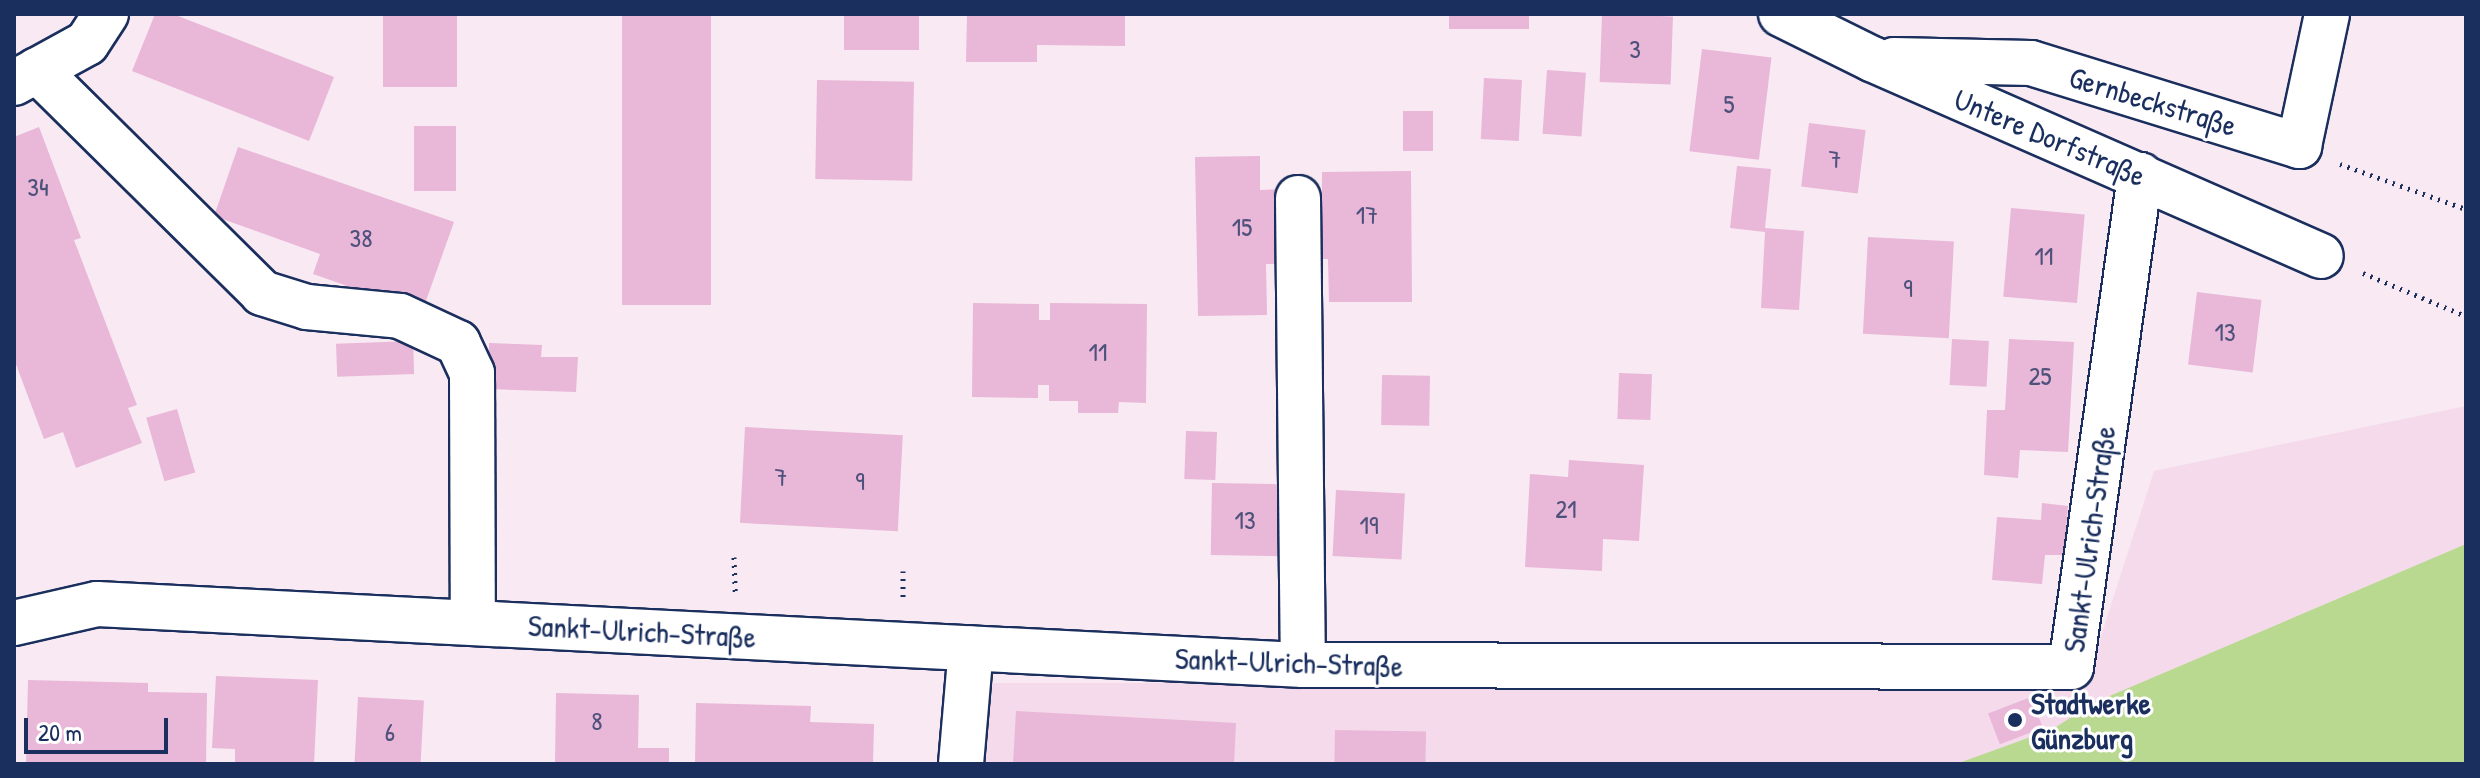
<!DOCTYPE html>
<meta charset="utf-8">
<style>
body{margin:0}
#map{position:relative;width:2480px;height:778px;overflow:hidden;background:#f8e9f3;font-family:"Patrick Hand",sans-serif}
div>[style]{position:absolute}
.built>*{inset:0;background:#f4daeb}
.green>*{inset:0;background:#b9d890}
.building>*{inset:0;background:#e9b7d7;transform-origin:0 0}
.path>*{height:5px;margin-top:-2.5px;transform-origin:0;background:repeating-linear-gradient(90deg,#1b2f5e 0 2px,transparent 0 8px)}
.roads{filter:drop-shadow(2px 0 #1b2f5e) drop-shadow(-2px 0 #1b2f5e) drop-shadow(0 2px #1b2f5e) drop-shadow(0 -2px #1b2f5e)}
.minor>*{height:44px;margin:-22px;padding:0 22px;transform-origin:22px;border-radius:22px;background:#fff}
.dots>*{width:22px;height:22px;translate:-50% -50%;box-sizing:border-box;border:4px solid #fff;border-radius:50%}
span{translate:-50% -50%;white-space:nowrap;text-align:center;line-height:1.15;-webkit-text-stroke:6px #fff;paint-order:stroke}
.number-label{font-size:26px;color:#4e517c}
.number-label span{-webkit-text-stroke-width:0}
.street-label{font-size:30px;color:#1b2f5e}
.poi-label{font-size:30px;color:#1b2f5e;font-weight:700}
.left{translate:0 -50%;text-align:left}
.frame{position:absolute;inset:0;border:16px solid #1b2f5e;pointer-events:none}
.scale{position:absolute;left:24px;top:718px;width:144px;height:36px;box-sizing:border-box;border:4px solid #1b2f5e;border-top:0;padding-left:10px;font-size:24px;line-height:28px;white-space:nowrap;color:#1b2f5e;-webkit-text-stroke:6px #fff;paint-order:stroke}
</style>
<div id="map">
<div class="built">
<div style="clip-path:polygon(2466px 406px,2466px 544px,2093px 703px,2053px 729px,1956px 764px,981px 764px,988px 683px,2086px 683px,2154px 471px)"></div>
</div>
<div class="green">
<div style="clip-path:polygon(2466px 544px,2466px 764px,1956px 764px,2053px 729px,2093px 703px)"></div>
</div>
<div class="building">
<div style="clip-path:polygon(155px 14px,173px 14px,334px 77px,309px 141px,132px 71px)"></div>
<div style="left:383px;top:14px;width:74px;height:73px"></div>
<div style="left:622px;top:14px;width:89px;height:291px"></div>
<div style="left:844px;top:14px;width:75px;height:36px"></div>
<div style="clip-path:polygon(967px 14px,1125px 14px,1125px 46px,1037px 45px,1037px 62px,966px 62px)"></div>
<div style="left:1449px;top:14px;width:80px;height:15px"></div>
<div style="left:1602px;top:14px;width:71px;height:68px;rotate:2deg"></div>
<div style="left:1702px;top:49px;width:70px;height:103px;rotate:7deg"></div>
<div style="left:1547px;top:70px;width:39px;height:64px;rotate:4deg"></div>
<div style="left:1484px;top:78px;width:38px;height:61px;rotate:3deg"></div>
<div style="left:817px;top:80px;width:97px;height:99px;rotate:1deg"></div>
<div style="left:1403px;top:111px;width:30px;height:40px"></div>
<div style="left:1809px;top:123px;width:57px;height:64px;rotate:7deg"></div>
<div style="left:414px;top:126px;width:42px;height:65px"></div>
<div style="clip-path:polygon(39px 127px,81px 238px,74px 240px,137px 405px,128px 408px,142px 443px,76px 468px,63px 432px,44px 439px,14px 359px,14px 137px)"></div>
<div style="clip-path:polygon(238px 147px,454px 222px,422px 312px,313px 274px,320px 254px,214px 216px)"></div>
<div style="clip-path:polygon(1260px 156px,1260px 190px,1286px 189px,1288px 264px,1266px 264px,1267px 315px,1198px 316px,1195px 157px)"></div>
<div style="clip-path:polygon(1737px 166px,1771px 169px,1765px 228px,1804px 231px,1799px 310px,1761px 308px,1765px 232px,1730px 228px)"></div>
<div style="clip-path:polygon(1411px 171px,1412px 302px,1329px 302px,1328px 259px,1322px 259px,1322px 172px)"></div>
<div style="left:2011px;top:208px;width:74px;height:89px;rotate:5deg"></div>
<div style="left:1868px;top:237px;width:86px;height:97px;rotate:3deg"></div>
<div style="left:2197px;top:292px;width:65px;height:73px;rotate:7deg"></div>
<div style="clip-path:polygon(973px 303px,1039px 304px,1039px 320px,1050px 320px,1050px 303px,1147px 304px,1146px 403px,1119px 402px,1118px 413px,1078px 413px,1078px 401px,1049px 401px,1049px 385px,1038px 385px,1038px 398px,972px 397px)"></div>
<div style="left:1952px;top:339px;width:37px;height:46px;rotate:3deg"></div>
<div style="clip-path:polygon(2009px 339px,2074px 342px,2068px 452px,2020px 450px,2018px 478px,1984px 475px,1987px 410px,2005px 410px)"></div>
<div style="left:413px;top:341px;width:33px;height:77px;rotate:88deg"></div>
<div style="clip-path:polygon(489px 343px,542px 345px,541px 357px,578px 357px,576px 392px,488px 389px)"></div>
<div style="left:1619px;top:373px;width:33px;height:46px;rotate:2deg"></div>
<div style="left:1382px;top:375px;width:48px;height:50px;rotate:1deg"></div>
<div style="left:177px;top:409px;width:66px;height:32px;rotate:74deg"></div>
<div style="left:745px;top:427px;width:158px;height:96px;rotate:3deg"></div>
<div style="left:1186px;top:431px;width:31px;height:48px;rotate:2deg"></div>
<div style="clip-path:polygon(1569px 460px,1644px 465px,1639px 541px,1603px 539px,1602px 571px,1525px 567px,1530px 474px,1568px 477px)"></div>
<div style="left:1212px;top:483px;width:67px;height:72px;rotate:1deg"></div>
<div style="left:1336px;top:490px;width:69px;height:66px;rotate:3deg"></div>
<div style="clip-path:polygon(2042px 503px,2068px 506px,2064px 555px,2045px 555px,2042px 584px,1992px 580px,1997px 517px,2041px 520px)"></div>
<div style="clip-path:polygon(216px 676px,318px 680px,314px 764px,235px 764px,235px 749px,212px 748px)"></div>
<div style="clip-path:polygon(28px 680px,148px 683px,148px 692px,207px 693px,206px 764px,26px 764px)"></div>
<div style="clip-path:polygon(556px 693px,639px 695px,638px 748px,669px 748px,669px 764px,555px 764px)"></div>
<div style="left:358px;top:697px;width:66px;height:67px;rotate:3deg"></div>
<div style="left:2031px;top:697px;width:33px;height:46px;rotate:69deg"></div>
<div style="clip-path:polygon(696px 703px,811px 706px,810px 722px,874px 724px,873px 764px,695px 764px)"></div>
<div style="clip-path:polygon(1016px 711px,1236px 723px,1234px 764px,1013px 764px)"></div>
<div style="left:1335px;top:730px;width:91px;height:34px;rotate:1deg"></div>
</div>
<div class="path">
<div style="left:2340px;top:164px;width:134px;rotate:19.7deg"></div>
<div style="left:2363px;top:273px;width:112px;rotate:22.7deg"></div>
<div style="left:734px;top:557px;width:35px;rotate:88deg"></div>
<div style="left:903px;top:571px;width:27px;rotate:90deg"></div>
</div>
<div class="roads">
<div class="minor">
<div style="left:1781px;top:14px;width:102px;rotate:26.3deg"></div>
<div style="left:1872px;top:59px;width:490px;rotate:23.7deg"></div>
<div style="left:1894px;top:60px;width:137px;rotate:1.3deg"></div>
<div style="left:2031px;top:63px;width:281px;rotate:17.2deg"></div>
<div style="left:2299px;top:146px;width:135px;rotate:-78deg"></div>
<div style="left:37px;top:70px;width:317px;rotate:44.7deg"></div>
<div style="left:262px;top:293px;width:47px;rotate:17.3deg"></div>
<div style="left:307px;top:307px;width:93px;rotate:5.5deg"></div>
<div style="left:400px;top:316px;width:64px;rotate:25deg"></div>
<div style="left:458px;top:343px;width:33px;rotate:65deg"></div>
<div style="left:472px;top:373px;width:250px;rotate:89.8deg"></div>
<div style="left:14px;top:83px;width:83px;rotate:-28.7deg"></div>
<div style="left:87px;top:43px;width:35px;rotate:-57deg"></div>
<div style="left:1298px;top:198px;width:467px;rotate:89.4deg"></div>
<div style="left:14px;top:623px;width:85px;rotate:-12.9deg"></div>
<div style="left:97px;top:604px;width:1208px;rotate:2.9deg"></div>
<div style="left:1303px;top:665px;width:768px;rotate:0.15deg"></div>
<div style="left:2071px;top:667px;width:497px;rotate:-82deg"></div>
<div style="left:961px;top:764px;width:116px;rotate:-85.1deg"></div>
</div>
</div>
<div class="dots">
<div style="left:2015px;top:720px;background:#1b2f5e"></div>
</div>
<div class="number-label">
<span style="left:1635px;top:49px">3</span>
<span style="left:1729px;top:104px">5</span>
<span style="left:1835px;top:159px">7</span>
<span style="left:38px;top:187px">34</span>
<span style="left:1367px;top:215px">17</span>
<span style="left:1242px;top:227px">15</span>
<span style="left:361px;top:238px">38</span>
<span style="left:2044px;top:256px">11</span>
<span style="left:1908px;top:288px">9</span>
<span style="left:2225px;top:332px">13</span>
<span style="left:1098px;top:352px">11</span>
<span style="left:2040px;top:376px">25</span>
<span style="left:781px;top:477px">7</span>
<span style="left:860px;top:481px">9</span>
<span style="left:1566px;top:509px">21</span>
<span style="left:1245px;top:520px">13</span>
<span style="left:1369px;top:525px">19</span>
<span style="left:597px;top:721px">8</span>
<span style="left:390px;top:732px">6</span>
</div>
<div class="street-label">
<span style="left:2153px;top:101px;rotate:17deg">Gernbeckstraße</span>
<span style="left:2050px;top:137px;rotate:23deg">Untere Dorfstraße</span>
<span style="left:2089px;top:539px;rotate:-82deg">Sankt-Ulrich-Straße</span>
<span style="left:642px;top:631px;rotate:3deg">Sankt-Ulrich-Straße</span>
<span style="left:1289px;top:662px;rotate:2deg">Sankt-Ulrich-Straße</span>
</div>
<div class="poi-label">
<span class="left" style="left:2031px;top:720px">Stadtwerke<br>Günzburg</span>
</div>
<div class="frame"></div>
<div class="scale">20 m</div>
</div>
